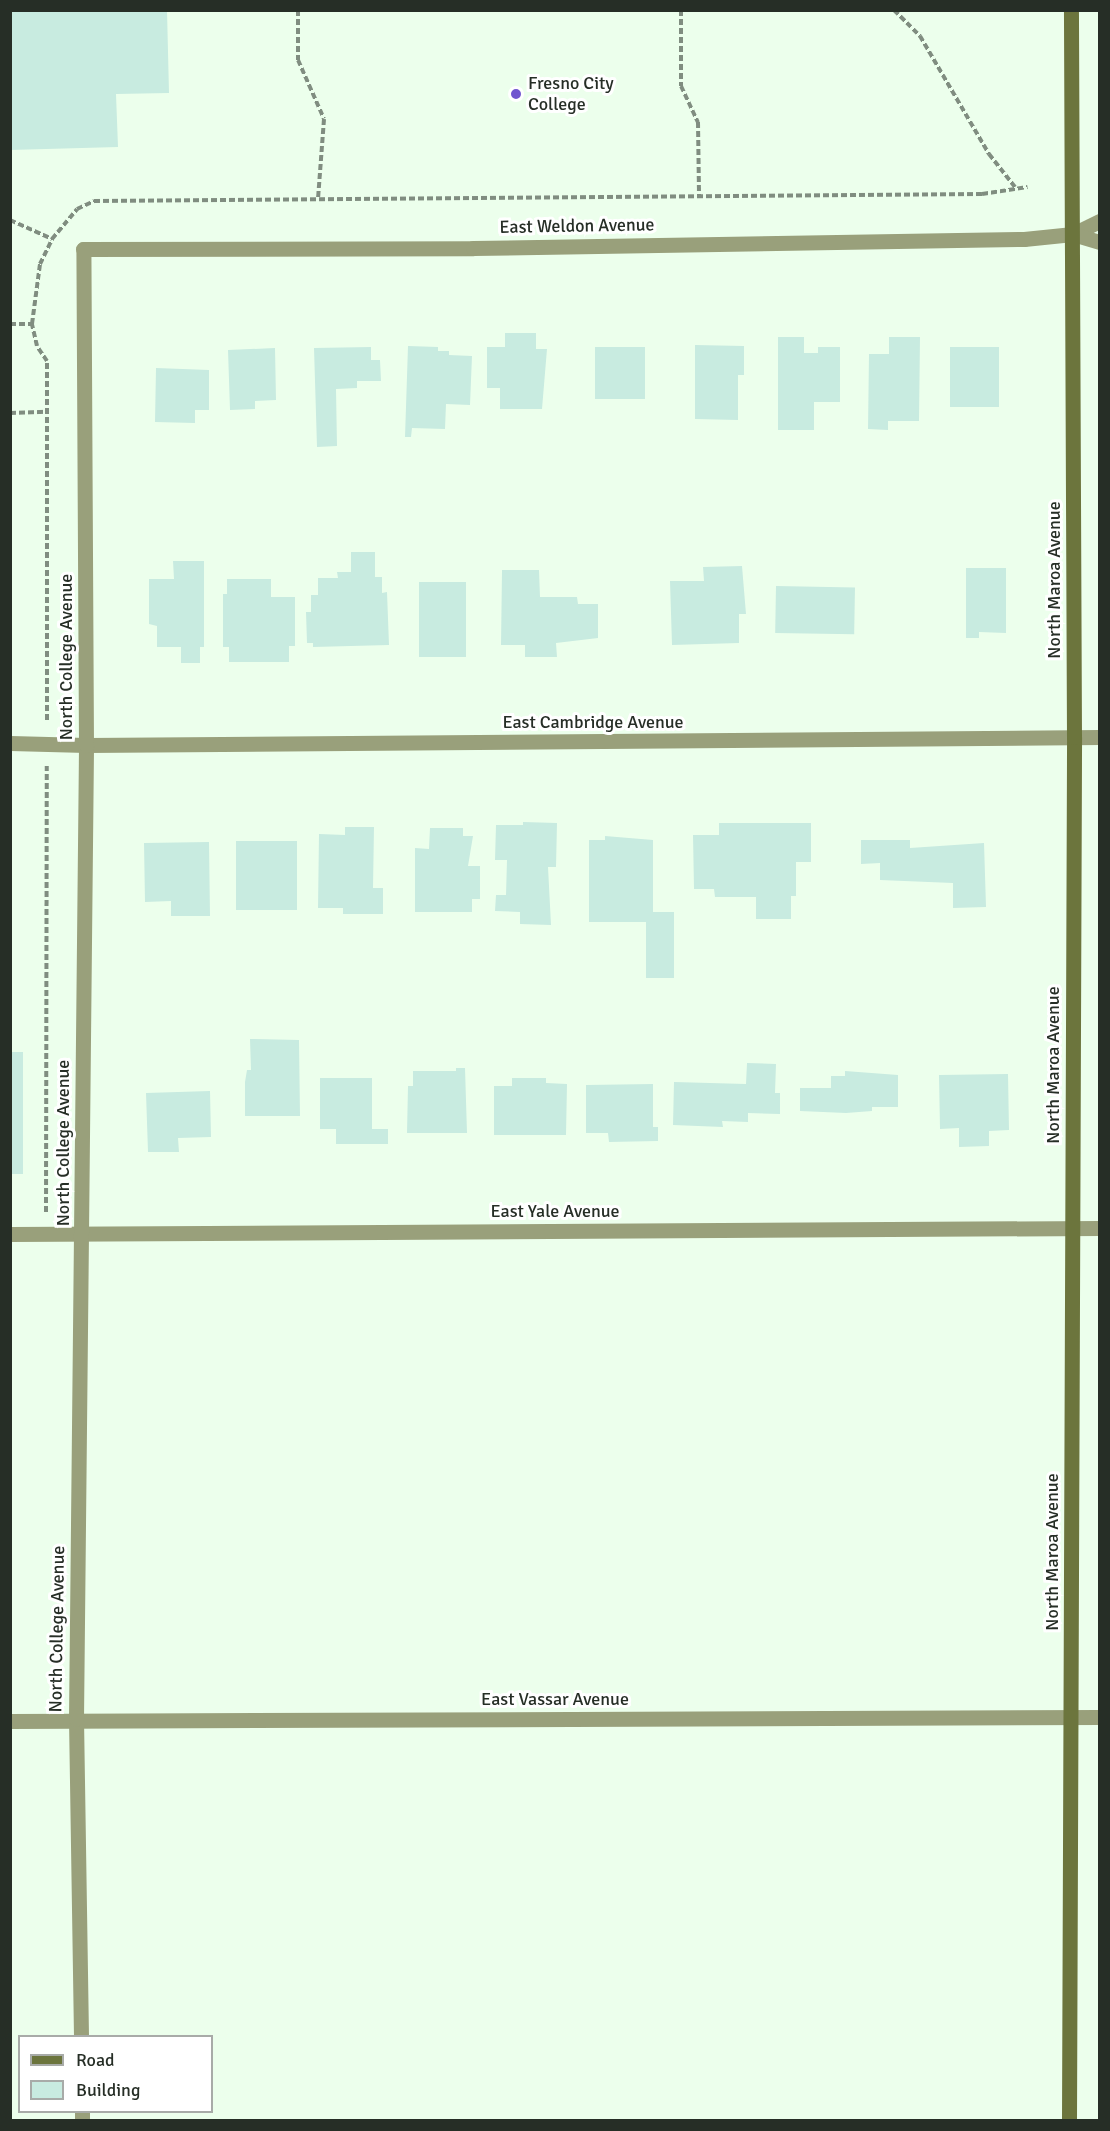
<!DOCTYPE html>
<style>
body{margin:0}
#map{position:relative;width:1110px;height:2131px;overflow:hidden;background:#ecffec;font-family:Signika,sans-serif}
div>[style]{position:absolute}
.building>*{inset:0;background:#c8ebe0;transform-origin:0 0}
.path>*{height:4px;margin-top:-2px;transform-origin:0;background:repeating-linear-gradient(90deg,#808d80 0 6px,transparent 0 9px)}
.service>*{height:15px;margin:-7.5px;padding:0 7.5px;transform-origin:7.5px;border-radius:7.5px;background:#99a07b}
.minor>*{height:15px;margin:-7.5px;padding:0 7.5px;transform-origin:7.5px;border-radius:7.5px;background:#99a07b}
.tertiary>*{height:15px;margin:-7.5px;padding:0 7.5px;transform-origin:7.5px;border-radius:7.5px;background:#99a07b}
.secondary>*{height:15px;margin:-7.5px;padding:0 7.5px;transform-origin:7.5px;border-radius:7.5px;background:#6c753d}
.dots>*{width:16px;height:16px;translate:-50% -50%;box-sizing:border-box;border:3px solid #fff;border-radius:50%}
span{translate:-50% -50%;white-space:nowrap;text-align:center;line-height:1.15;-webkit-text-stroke:6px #fff;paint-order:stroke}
.poi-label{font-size:18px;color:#262e26}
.left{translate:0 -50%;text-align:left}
.street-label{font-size:18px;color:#262e26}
.frame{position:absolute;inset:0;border:12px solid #262e26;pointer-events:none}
.legend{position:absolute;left:18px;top:2035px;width:195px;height:78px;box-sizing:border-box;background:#fff;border:2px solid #a8aba8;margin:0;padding:8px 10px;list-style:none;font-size:18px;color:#262e26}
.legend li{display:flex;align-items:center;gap:12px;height:30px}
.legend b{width:30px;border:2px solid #a8aba8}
</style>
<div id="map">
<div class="building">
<div style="clip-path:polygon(10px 10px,167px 10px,169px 93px,116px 94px,118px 147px,10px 150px)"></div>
<div style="clip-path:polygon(505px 333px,536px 333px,536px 349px,547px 349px,542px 409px,500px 409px,500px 388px,487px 388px,487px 347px,505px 347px)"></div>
<div style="clip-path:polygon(778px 337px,804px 337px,804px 353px,818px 353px,818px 347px,840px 347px,840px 402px,814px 402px,814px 430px,778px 430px)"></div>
<div style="clip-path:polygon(889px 337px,920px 337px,919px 421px,888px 421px,888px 430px,868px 429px,869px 354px,889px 354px)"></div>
<div style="clip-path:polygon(695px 345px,744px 346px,744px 375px,738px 375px,738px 420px,695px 419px)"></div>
<div style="clip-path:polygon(408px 346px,438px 347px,438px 351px,449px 351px,449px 355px,472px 356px,470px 405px,446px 404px,445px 429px,412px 428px,411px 437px,405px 437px)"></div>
<div style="clip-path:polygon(371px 347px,371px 360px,380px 360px,381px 381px,357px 381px,357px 388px,336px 389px,337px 446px,317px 447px,314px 348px)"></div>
<div style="left:595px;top:347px;width:50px;height:52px"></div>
<div style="left:950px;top:347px;width:49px;height:60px"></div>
<div style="clip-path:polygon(275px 348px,276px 400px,255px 401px,255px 409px,230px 410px,228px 350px)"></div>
<div style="clip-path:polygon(156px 368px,209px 370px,209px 410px,195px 410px,195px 423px,155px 422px)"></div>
<div style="clip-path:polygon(351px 552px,375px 552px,375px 577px,382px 577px,382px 593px,387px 592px,389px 645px,313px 647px,313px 643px,307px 643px,306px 612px,311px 612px,311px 595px,318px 595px,318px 578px,338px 578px,337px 572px,351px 572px)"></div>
<div style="clip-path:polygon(173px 561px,204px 561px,204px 647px,200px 647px,200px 663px,181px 663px,181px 647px,157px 647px,157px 626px,149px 624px,149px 579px,174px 579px)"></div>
<div style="clip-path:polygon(742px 566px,746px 614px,739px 614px,739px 643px,672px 645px,670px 581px,704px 581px,703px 567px)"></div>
<div style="clip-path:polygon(966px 568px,1006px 568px,1006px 633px,979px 632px,979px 638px,966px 638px)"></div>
<div style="clip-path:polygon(502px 570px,539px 570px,540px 597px,577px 597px,578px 604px,598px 604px,598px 638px,556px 643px,557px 657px,525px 657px,525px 645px,501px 645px)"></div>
<div style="clip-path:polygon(227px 579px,271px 579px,271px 597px,295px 597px,295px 646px,289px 646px,289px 662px,229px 662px,229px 647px,223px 647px,223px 594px,227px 594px)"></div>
<div style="left:419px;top:582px;width:47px;height:75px"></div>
<div style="left:776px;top:586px;width:79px;height:47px;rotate:1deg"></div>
<div style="clip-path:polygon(523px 822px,557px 823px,556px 867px,548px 867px,551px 925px,520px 924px,520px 912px,495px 911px,496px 895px,506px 895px,507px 860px,495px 860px,496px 825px,523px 825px)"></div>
<div style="clip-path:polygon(719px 823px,811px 823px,811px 862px,796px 862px,796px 896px,791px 896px,791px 919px,756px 919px,756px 897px,715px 897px,714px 889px,694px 889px,693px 835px,719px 835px)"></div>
<div style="clip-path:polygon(345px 827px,374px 827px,373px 888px,383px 888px,383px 914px,343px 914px,343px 908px,318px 908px,319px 834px,345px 835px)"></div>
<div style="clip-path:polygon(430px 828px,463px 828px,463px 836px,473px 836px,468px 866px,480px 866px,480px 899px,472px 899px,472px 912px,415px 912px,415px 848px,429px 849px)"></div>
<div style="clip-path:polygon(605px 836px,653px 840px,653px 912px,674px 912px,674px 978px,646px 978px,646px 922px,589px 922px,589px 840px,605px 840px)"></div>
<div style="clip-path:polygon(861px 840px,910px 840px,910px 848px,984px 843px,986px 907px,953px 908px,953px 883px,880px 880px,880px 863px,861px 864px)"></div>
<div style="left:297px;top:841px;width:69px;height:61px;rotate:90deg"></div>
<div style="clip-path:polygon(209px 842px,210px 916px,171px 916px,171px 901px,145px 902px,144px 843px)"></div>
<div style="clip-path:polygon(250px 1039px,299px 1040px,300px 1116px,245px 1116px,245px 1082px,247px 1070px,251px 1070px)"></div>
<div style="left:10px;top:1052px;width:13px;height:122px"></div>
<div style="clip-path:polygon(747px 1063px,776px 1064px,775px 1093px,780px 1093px,780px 1114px,748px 1113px,748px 1122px,722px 1121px,723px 1127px,673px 1125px,674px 1082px,746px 1084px)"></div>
<div style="clip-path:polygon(456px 1068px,465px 1068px,467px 1133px,407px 1133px,408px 1086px,413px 1086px,413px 1071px,456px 1071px)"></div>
<div style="clip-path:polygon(845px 1071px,898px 1075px,898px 1107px,872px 1107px,872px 1111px,846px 1113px,800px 1111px,800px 1088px,831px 1088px,831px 1076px,845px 1076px)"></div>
<div style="clip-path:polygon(1008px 1074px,1009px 1130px,989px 1131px,989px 1146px,959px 1147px,959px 1128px,940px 1129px,939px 1075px)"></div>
<div style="clip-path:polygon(320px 1078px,372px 1078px,372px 1129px,388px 1129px,388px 1144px,336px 1144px,336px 1129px,320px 1129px)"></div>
<div style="clip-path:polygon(512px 1078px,546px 1078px,546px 1083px,567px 1084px,566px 1135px,494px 1135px,494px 1086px,512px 1086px)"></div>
<div style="clip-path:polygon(653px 1084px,653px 1127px,658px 1127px,658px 1141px,609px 1142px,608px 1133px,586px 1133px,586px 1085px)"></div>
<div style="clip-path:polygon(210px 1091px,211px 1137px,178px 1138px,179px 1152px,148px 1152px,146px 1093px)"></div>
</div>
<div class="path">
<div style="left:298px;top:10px;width:50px;rotate:90deg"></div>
<div style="left:298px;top:60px;width:64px;rotate:66.2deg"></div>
<div style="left:324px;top:119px;width:79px;rotate:94.3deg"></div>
<div style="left:681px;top:10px;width:76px;rotate:90deg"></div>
<div style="left:681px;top:86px;width:40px;rotate:65deg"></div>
<div style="left:698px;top:122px;width:73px;rotate:89.2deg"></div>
<div style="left:894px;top:10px;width:37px;rotate:45deg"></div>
<div style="left:920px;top:36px;width:137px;rotate:59.7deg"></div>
<div style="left:989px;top:154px;width:42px;rotate:51.8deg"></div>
<div style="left:10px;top:220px;width:46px;rotate:24.3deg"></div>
<div style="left:10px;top:324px;width:22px"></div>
<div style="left:10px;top:413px;width:37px;rotate:-2deg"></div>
<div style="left:47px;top:720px;width:359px;rotate:-90deg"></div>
<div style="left:47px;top:361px;width:18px;rotate:-124deg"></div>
<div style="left:37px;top:346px;width:23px;rotate:-103deg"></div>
<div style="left:32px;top:324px;width:61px;rotate:-82.4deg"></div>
<div style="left:40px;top:264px;width:28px;rotate:-64deg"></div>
<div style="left:52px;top:239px;width:39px;rotate:-50deg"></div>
<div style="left:77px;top:209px;width:19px;rotate:-25deg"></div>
<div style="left:94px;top:201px;width:888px;rotate:-0.45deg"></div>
<div style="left:982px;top:194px;width:46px;rotate:-8.8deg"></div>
<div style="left:46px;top:1212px;width:446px;rotate:-89.9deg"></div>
</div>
<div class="service">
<div style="left:10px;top:743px;width:76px;rotate:1.5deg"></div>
</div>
<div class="minor">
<div style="left:86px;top:745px;width:1014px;rotate:-0.45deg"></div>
<div style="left:10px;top:1234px;width:1090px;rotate:-0.32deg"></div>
<div style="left:10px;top:1721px;width:1090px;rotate:-0.21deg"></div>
<div style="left:81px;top:2036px;width:317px;rotate:-90.9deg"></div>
<div style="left:76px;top:1719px;width:974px;rotate:-89.41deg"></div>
<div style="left:86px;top:745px;width:496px;rotate:-90.3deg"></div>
<div style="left:83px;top:249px;width:390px;rotate:-0.1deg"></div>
<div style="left:473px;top:248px;width:551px;rotate:-0.94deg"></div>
<div style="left:1024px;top:239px;width:49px;rotate:-5.8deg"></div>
<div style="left:82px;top:2112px;width:8px;rotate:90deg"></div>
</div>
<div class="tertiary">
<div style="left:1073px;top:234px;width:30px;rotate:-26deg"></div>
<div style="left:1073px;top:234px;width:28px;rotate:17deg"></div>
</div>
<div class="secondary">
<div style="left:1069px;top:2120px;width:1383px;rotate:-89.79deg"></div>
<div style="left:1074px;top:737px;width:727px;rotate:-90.24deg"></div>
</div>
<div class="dots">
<div style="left:516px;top:94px;background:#7055cf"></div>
</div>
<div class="poi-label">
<span class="left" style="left:528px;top:94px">Fresno City<br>College</span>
</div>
<div class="street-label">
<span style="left:577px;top:226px;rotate:-1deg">East Weldon Avenue</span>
<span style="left:1054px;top:580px;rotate:-90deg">North Maroa Avenue</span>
<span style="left:66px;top:657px;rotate:-90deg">North College Avenue</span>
<span style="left:593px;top:722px">East Cambridge Avenue</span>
<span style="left:1053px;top:1065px;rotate:-90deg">North Maroa Avenue</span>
<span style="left:63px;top:1143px;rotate:-90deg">North College Avenue</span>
<span style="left:555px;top:1211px">East Yale Avenue</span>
<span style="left:1052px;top:1552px;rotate:-90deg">North Maroa Avenue</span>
<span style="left:57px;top:1629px;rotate:-89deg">North College Avenue</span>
<span style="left:555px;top:1699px">East Vassar Avenue</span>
</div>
<div class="frame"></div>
<ul class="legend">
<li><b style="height:8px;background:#6c753d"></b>Road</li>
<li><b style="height:16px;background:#c8ebe0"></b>Building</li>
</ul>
</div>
